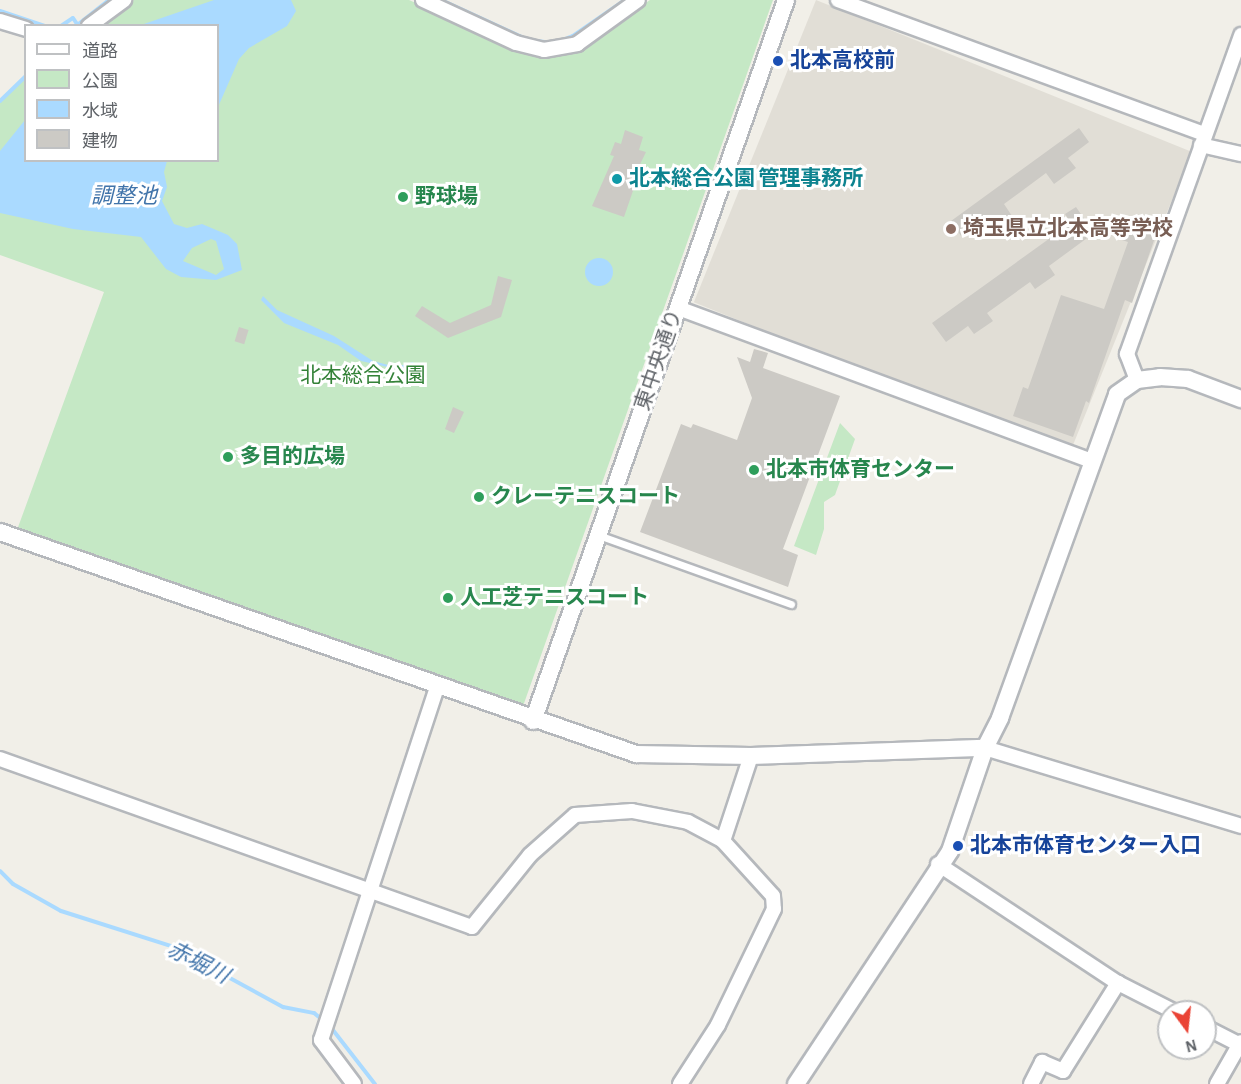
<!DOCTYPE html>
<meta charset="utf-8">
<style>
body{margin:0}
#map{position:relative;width:1241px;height:1084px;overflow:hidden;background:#f1efe8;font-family:"Alegreya Sans","Noto Sans JP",sans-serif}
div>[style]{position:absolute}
.education>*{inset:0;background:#e1ded6;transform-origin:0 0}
.green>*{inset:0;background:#c5e8c5}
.water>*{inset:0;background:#aadaff}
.round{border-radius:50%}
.stream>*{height:4px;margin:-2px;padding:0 2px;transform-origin:2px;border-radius:2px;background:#aadaff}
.building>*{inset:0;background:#cccac5;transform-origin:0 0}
.roads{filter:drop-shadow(2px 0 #b5b8bc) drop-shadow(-2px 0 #b5b8bc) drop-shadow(0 2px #b5b8bc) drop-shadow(0 -2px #b5b8bc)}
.service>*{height:7px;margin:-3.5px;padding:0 3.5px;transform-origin:3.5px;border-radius:3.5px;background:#fff}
.minor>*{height:14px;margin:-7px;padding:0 7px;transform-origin:7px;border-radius:7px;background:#fff}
.tertiary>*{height:16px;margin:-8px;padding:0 8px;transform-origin:8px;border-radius:8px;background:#fff}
.dots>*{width:16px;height:16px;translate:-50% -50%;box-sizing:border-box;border:3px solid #fff;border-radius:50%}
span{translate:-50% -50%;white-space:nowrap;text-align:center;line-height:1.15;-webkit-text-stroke:6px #fff;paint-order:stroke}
.transit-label{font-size:21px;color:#164399;font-weight:700}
.left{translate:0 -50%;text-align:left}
.culture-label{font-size:21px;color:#0d838f;font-weight:700}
.leisure-label{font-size:21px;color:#27864d;font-weight:700}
.education-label{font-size:21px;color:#785e54;font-weight:700}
.street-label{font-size:21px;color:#5f6368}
.park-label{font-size:21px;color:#348238}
.water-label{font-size:22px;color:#4174aa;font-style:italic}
.legend{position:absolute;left:24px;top:24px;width:195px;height:138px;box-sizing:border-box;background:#fff;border:2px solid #bfc1c3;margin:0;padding:8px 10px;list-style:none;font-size:18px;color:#5f6368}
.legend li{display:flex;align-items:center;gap:12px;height:30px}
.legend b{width:30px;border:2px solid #bfc1c3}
.north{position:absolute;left:1157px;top:1000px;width:60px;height:60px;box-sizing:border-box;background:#fff;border:2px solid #bfc1c3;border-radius:50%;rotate:165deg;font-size:16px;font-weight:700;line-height:24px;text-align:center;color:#5f6368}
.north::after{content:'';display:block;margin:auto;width:21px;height:27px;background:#ea4335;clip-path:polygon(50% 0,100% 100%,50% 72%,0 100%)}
</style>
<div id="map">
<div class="education">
<div style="left:816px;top:0;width:405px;height:326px;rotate:22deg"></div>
</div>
<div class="green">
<div style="clip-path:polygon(134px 0,409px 0,533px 55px,579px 49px,650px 0,773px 0,522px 709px,17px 530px,104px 292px,0 255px,0 103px,25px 78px,26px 160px,218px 160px,218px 26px,97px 25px)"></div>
<div style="clip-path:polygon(840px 423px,855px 439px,835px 495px,824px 502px,824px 529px,816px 555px,794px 546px)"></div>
</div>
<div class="water">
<div style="clip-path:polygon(214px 0,291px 0,296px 11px,287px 26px,249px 48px,239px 59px,218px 107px,218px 26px,141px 25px)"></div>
<div style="clip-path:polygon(evenodd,25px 120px,26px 160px,167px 161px,164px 172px,167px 187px,162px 201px,174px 224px,187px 228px,202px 224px,228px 235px,237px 244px,242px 270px,216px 280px,181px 277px,166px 269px,141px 237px,73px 229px,0 213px,0 151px,25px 120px,211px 239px,216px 241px,224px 269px,216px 275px,183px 261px,192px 248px,211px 239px)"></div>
<div class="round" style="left:585px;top:258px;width:28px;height:28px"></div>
<div style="clip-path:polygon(263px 296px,277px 310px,334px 336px,373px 361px,396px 367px,413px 362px,416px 368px,401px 370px,361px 361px,338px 345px,284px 323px,261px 300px)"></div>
</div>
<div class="stream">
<div style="left:441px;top:0;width:96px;rotate:24.7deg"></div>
<div style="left:528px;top:40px;width:25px;rotate:7deg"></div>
<div style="left:0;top:11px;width:47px;rotate:18.4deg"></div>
<div style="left:61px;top:26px;width:14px;rotate:-34deg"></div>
<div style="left:73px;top:18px;width:7px;rotate:56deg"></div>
<div style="left:76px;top:26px;width:42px;rotate:-38.2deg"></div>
<div style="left:560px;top:41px;width:14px;rotate:-21deg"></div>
<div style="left:573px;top:36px;width:63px;rotate:-34.7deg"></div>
<div style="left:0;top:101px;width:36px;rotate:-44deg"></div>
<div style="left:0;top:871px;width:18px;rotate:45deg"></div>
<div style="left:13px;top:884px;width:55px;rotate:29.4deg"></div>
<div style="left:61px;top:911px;width:115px;rotate:17.7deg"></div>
<div style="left:171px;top:946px;width:128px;rotate:28.6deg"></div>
<div style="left:283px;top:1007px;width:32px;rotate:11deg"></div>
<div style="left:314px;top:1013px;width:13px;rotate:39deg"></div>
<div style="left:329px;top:1025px;width:75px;rotate:52.1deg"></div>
</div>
<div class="building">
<div style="clip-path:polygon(1079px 128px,1089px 142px,1068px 158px,1076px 168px,1054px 184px,1046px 173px,1004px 204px,1012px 216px,992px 232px,983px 220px,961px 236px,951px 221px)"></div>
<div style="clip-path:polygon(625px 130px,643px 137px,639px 150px,646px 152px,631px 183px,635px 185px,624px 217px,592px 206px,614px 156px,610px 155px,615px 142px,621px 144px)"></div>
<div style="clip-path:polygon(1076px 207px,1094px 233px,1049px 266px,1055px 275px,1035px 289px,1030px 282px,987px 313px,993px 321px,974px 334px,968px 326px,946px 342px,932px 323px,1071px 223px,1065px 214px)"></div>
<div style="clip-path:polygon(1126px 221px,1151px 227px,1150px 230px,1157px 232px,1132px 303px,1125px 300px,1089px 403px,1086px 401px,1073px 437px,1013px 416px,1023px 387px,1028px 389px,1061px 295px,1104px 309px,1128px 242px,1119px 239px)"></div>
<div style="clip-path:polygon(498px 276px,512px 280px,501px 317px,448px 338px,415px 316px,422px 306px,450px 323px,491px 305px)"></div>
<div style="left:239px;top:327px;width:10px;height:15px;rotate:17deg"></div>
<div style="clip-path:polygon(754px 349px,768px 353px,763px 368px,840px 396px,783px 549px,798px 555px,788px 587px,640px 532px,681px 424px,691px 428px,693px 424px,737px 440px,752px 398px,737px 357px,750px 362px)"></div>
<div style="clip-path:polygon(453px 407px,464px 412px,454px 433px,445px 429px)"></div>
</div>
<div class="roads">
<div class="service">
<div style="left:598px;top:535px;width:205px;rotate:19.7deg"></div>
</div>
<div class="minor">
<div style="left:423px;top:0;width:102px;rotate:24.8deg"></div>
<div style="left:516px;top:43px;width:29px;rotate:14deg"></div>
<div style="left:544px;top:50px;width:34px;rotate:-10deg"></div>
<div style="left:577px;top:44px;width:75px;rotate:-35.8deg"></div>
<div style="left:838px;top:0;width:391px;rotate:20.1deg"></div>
<div style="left:0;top:21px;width:27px;rotate:17deg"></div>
<div style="left:89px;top:26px;width:44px;rotate:-36.6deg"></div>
<div style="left:1201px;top:145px;width:41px;rotate:12.7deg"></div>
<div style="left:678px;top:308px;width:440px;rotate:20.3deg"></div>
<div style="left:1137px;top:380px;width:28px;rotate:-111deg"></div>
<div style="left:1127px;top:354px;width:339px;rotate:-70.3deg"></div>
<div style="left:985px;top:748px;width:268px;rotate:16.9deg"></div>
<div style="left:0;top:759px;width:501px;rotate:19.59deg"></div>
<div style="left:472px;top:927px;width:92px;rotate:-51.1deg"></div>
<div style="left:530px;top:855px;width:60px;rotate:-41.6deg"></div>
<div style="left:575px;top:815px;width:57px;rotate:-4deg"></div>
<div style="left:632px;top:811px;width:57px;rotate:11.1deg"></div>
<div style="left:688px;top:822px;width:40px;rotate:28deg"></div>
<div style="left:723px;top:841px;width:74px;rotate:47.7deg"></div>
<div style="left:773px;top:896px;width:13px;rotate:86deg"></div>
<div style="left:774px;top:909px;width:129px;rotate:115.8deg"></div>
<div style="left:718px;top:1025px;width:70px;rotate:122.8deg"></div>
<div style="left:723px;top:841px;width:89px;rotate:-71.8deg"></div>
<div style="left:938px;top:864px;width:216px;rotate:33.5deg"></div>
<div style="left:1118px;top:983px;width:64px;rotate:27deg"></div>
<div style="left:1205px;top:1027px;width:38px;rotate:27deg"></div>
<div style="left:354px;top:1084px;width:55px;rotate:-126.9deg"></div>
<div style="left:321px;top:1040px;width:372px;rotate:-71.8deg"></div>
<div style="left:1031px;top:1084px;width:25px;rotate:-63deg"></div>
<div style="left:1042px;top:1062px;width:23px;rotate:23deg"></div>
<div style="left:1063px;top:1071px;width:104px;rotate:-58deg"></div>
<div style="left:1217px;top:1084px;width:48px;rotate:-60.3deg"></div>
</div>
<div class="tertiary">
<div style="left:0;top:532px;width:674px;rotate:19.24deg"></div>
<div style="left:636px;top:754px;width:115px;rotate:1deg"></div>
<div style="left:751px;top:756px;width:234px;rotate:-2deg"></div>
<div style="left:533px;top:721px;width:764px;rotate:-70.66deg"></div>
<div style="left:796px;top:1084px;width:279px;rotate:-56.5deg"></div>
<div style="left:950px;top:851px;width:109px;rotate:-71.2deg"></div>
<div style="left:985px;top:748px;width:34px;rotate:-63deg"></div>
<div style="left:1000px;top:718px;width:344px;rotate:-70.1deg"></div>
<div style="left:1117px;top:394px;width:24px;rotate:-35deg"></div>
<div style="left:1137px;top:380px;width:23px;rotate:-7deg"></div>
<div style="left:1160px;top:377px;width:28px;rotate:4deg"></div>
<div style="left:1188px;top:379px;width:57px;rotate:20.7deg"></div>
</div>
</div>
<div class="dots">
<div style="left:778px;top:61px;background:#1a4fb4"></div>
<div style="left:617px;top:179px;background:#0f9aa8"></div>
<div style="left:403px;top:197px;background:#2e9e5b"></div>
<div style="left:951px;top:229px;background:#8d6e63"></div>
<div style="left:228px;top:457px;background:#2e9e5b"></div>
<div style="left:754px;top:470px;background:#2e9e5b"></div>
<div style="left:479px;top:497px;background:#2e9e5b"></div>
<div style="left:448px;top:598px;background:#2e9e5b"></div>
<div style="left:958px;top:846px;background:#1a4fb4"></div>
</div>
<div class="transit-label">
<span class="left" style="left:790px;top:61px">北本高校前</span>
<span class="left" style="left:970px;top:846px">北本市体育センター入口</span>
</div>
<div class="culture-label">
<span class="left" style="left:629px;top:179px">北本総合公園 管理事務所</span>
</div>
<div class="leisure-label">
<span class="left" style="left:415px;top:197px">野球場</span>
<span class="left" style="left:240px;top:457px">多目的広場</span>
<span class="left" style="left:766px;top:470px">北本市体育センター</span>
<span class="left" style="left:491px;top:497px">クレーテニスコート</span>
<span class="left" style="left:460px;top:598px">人工芝テニスコート</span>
</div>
<div class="education-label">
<span class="left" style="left:963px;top:229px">埼玉県立北本高等学校</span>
</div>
<div class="street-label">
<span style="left:659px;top:360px;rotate:-71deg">東中央通り</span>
</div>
<div class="park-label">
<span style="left:363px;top:376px">北本総合公園</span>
</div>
<div class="water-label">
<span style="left:124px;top:197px">調整池</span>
<span style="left:198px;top:963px;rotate:27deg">赤堀川</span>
</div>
<ul class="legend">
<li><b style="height:8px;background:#fff"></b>道路</li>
<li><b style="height:16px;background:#c5e8c5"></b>公園</li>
<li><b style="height:16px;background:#aadaff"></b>水域</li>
<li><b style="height:16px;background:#cccac5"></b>建物</li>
</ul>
<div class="north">N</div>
</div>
